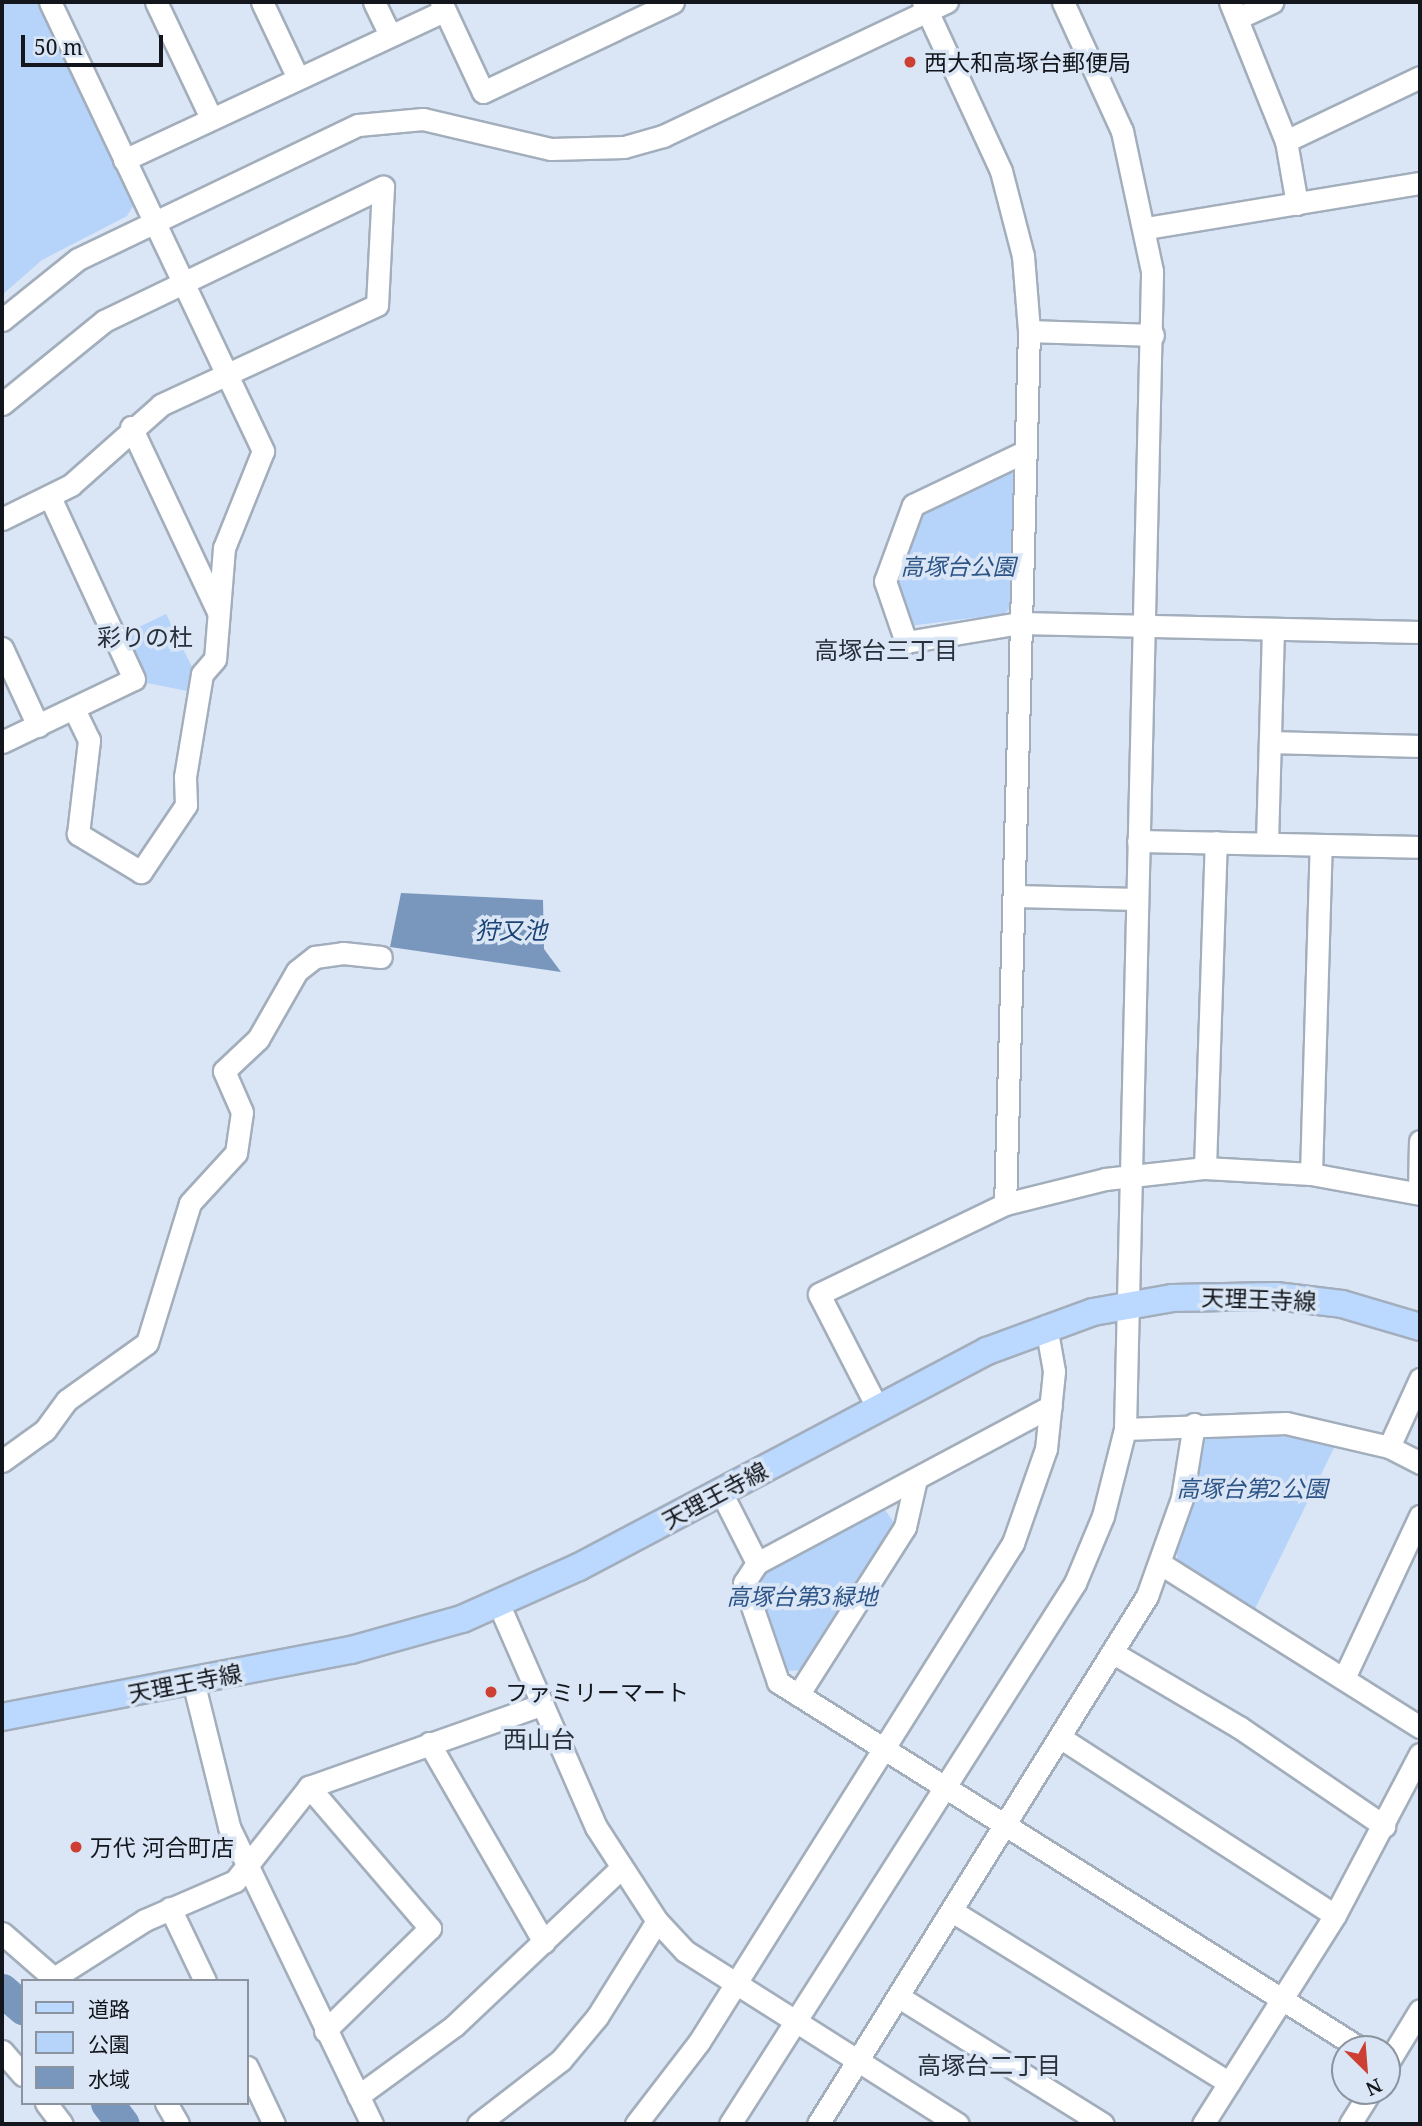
<!DOCTYPE html>
<meta charset="utf-8">
<style>
body{margin:0}
#map{position:relative;width:1422px;height:2126px;overflow:hidden;background:#dae6f5;font-family:"Noto Serif","Noto Sans JP",serif}
div>[style]{position:absolute}
.green>*{inset:0;background:#b6d4fa}
.water>*{inset:0;background:#7996bc}
.river>*{height:33px;margin:-16.5px;padding:0 16.5px;transform-origin:16.5px;border-radius:16.5px;background:#7996bc}
.roads{filter:drop-shadow(2px 0 #a3aebc) drop-shadow(-2px 0 #a3aebc) drop-shadow(0 2px #a3aebc) drop-shadow(0 -2px #a3aebc)}
.minor>*{height:21px;margin:-10.5px;padding:0 10.5px;transform-origin:10.5px;border-radius:10.5px;background:#fff}
.major>*{height:26px;margin:-13px;padding:0 13px;transform-origin:13px;border-radius:13px;background:#bbd8fe}
.dots>*{width:19px;height:19px;translate:-50% -50%;box-sizing:border-box;border:4px solid #dae6f5;border-radius:50%}
span{translate:-50% -50%;white-space:nowrap;text-align:center;line-height:1.15;-webkit-text-stroke:7px #dae6f5;paint-order:stroke}
.poi-label{font-size:23px;color:#13161c}
.left{translate:0 -50%;text-align:left}
.park-label{font-size:23px;color:#2c5487;font-style:italic}
.street-label{font-size:23px;color:#13161c}
.neighbourhood-label{font-size:24px;color:#27303b}
.water-label{font-size:24px;color:#1b4374;font-style:italic}
.frame{position:absolute;inset:0;border:4px solid #13161c;pointer-events:none}
.legend{position:absolute;left:21px;top:1979px;width:228px;height:126px;box-sizing:border-box;background:#dae6f5;border:2px solid #8a939e;margin:0;padding:9px 12px;list-style:none;font-size:21px;color:#13161c}
.legend li{display:flex;align-items:center;gap:14px;height:35px}
.legend b{width:35px;border:2px solid #8a939e}
.north{position:absolute;left:1331px;top:2035px;width:70px;height:70px;box-sizing:border-box;background:#dae6f5;border:2px solid #8a939e;border-radius:50%;rotate:155deg;font-size:19px;font-weight:700;line-height:28px;text-align:center;color:#13161c}
.north::after{content:'';display:block;margin:auto;width:24px;height:32px;background:#cc3f32;clip-path:polygon(50% 0,100% 100%,50% 72%,0 100%)}
.scale{position:absolute;left:21px;top:35px;width:142px;height:32px;box-sizing:border-box;border:4px solid #13161c;border-top:0;padding-left:9px;font-size:21px;line-height:24px;white-space:nowrap;color:#13161c;-webkit-text-stroke:5px #dae6f5;paint-order:stroke}
</style>
<div id="map">
<div class="green">
<div style="clip-path:polygon(2px 2px,40px 2px,135px 203px,127px 216px,42px 260px,2px 295px)"></div>
<div style="clip-path:polygon(1006px 470px,1017px 476px,1012px 606px,1004px 614px,909px 626px,895px 579px,917px 518px)"></div>
<div style="clip-path:polygon(166px 614px,195px 673px,192px 692px,147px 683px,124px 634px)"></div>
<div style="clip-path:polygon(1212px 1429px,1337px 1442px,1254px 1611px,1179px 1565px,1176px 1550px,1202px 1441px)"></div>
<div style="clip-path:polygon(882px 1506px,896px 1525px,804px 1670px,785px 1671px,754px 1586px,756px 1575px)"></div>
</div>
<div class="water">
<div style="clip-path:polygon(401px 893px,543px 900px,544px 949px,561px 972px,390px 947px)"></div>
</div>
<div class="river">
<div style="left:2px;top:1990px;width:28px;rotate:41deg"></div>
<div style="left:107px;top:2103px;width:26px;rotate:53deg"></div>
</div>
<div class="roads">
<div class="minor">
<div style="left:50px;top:2px;width:497px;rotate:64.6deg"></div>
<div style="left:263px;top:451px;width:105px;rotate:111.9deg"></div>
<div style="left:224px;top:548px;width:111px;rotate:94.6deg"></div>
<div style="left:215px;top:659px;width:20px;rotate:131deg"></div>
<div style="left:202px;top:674px;width:104px;rotate:99.4deg"></div>
<div style="left:185px;top:777px;width:28px;rotate:88deg"></div>
<div style="left:186px;top:805px;width:81px;rotate:123.9deg"></div>
<div style="left:141px;top:872px;width:74px;rotate:-148.9deg"></div>
<div style="left:78px;top:834px;width:95px;rotate:-83.3deg"></div>
<div style="left:89px;top:740px;width:34px;rotate:-116deg"></div>
<div style="left:156px;top:2px;width:128px;rotate:64.6deg"></div>
<div style="left:262px;top:2px;width:82px;rotate:64.7deg"></div>
<div style="left:374px;top:2px;width:34px;rotate:64deg"></div>
<div style="left:441px;top:2px;width:99px;rotate:65deg"></div>
<div style="left:483px;top:92px;width:210px;rotate:-25.3deg"></div>
<div style="left:923px;top:2px;width:186px;rotate:65.2deg"></div>
<div style="left:1001px;top:171px;width:88px;rotate:75.5deg"></div>
<div style="left:1023px;top:256px;width:75px;rotate:85.4deg"></div>
<div style="left:1029px;top:331px;width:873px;rotate:91.57deg"></div>
<div style="left:1230px;top:2px;width:150px;rotate:68.1deg"></div>
<div style="left:1286px;top:141px;width:64px;rotate:80.1deg"></div>
<div style="left:1238px;top:18px;width:38px;rotate:-25deg"></div>
<div style="left:1286px;top:141px;width:148px;rotate:-25.5deg"></div>
<div style="left:124px;top:160px;width:354px;rotate:-25deg"></div>
<div style="left:1147px;top:228px;width:277px;rotate:-9.4deg"></div>
<div style="left:2px;top:320px;width:97px;rotate:-38.8deg"></div>
<div style="left:78px;top:259px;width:310px;rotate:-25.6deg"></div>
<div style="left:358px;top:125px;width:65px;rotate:-5.3deg"></div>
<div style="left:423px;top:119px;width:131px;rotate:13.2deg"></div>
<div style="left:551px;top:149px;width:73px;rotate:-1.6deg"></div>
<div style="left:624px;top:147px;width:41px;rotate:-15.8deg"></div>
<div style="left:663px;top:136px;width:314px;rotate:-25.3deg"></div>
<div style="left:1029px;top:331px;width:124px;rotate:1.8deg"></div>
<div style="left:2px;top:404px;width:132px;rotate:-39.1deg"></div>
<div style="left:104px;top:321px;width:310px;rotate:-25.7deg"></div>
<div style="left:383px;top:187px;width:118px;rotate:92.9deg"></div>
<div style="left:377px;top:305px;width:238px;rotate:155.2deg"></div>
<div style="left:161px;top:405px;width:120px;rotate:138.4deg"></div>
<div style="left:71px;top:485px;width:77px;rotate:153.8deg"></div>
<div style="left:131px;top:427px;width:204px;rotate:64.8deg"></div>
<div style="left:1024px;top:452px;width:123px;rotate:154.5deg"></div>
<div style="left:913px;top:505px;width:81px;rotate:110.2deg"></div>
<div style="left:885px;top:581px;width:65px;rotate:71deg"></div>
<div style="left:906px;top:642px;width:116px;rotate:-9.5deg"></div>
<div style="left:1020px;top:623px;width:400px;rotate:1.3deg"></div>
<div style="left:2px;top:648px;width:86px;rotate:65.2deg"></div>
<div style="left:2px;top:742px;width:146px;rotate:-25.5deg"></div>
<div style="left:134px;top:679px;width:200px;rotate:-114.8deg"></div>
<div style="left:1270px;top:742px;width:150px;rotate:1.5deg"></div>
<div style="left:1138px;top:841px;width:282px;rotate:1.2deg"></div>
<div style="left:1267px;top:843px;width:214px;rotate:-88.4deg"></div>
<div style="left:1015px;top:896px;width:122px;rotate:1.4deg"></div>
<div style="left:1205px;top:1168px;width:326px;rotate:-88.1deg"></div>
<div style="left:1311px;top:1174px;width:329px;rotate:-88.3deg"></div>
<div style="left:1419px;top:1193px;width:52px;rotate:-88.9deg"></div>
<div style="left:878px;top:1409px;width:129px;rotate:-117.2deg"></div>
<div style="left:819px;top:1294px;width:207px;rotate:-25.8deg"></div>
<div style="left:1005px;top:1204px;width:103px;rotate:-14deg"></div>
<div style="left:1105px;top:1179px;width:101px;rotate:-6.3deg"></div>
<div style="left:1205px;top:1168px;width:106px;rotate:3.2deg"></div>
<div style="left:1311px;top:1174px;width:111px;rotate:10.4deg"></div>
<div style="left:1125px;top:1429px;width:161px;rotate:-2.1deg"></div>
<div style="left:1286px;top:1423px;width:106px;rotate:13.1deg"></div>
<div style="left:1389px;top:1447px;width:35px;rotate:27deg"></div>
<div style="left:1389px;top:1447px;width:75px;rotate:-65.5deg"></div>
<div style="left:2px;top:1461px;width:53px;rotate:-35.8deg"></div>
<div style="left:45px;top:1430px;width:37px;rotate:-54deg"></div>
<div style="left:67px;top:1400px;width:98px;rotate:-35.5deg"></div>
<div style="left:147px;top:1343px;width:146px;rotate:-72.9deg"></div>
<div style="left:190px;top:1203px;width:68px;rotate:-47.4deg"></div>
<div style="left:236px;top:1153px;width:41px;rotate:-81.7deg"></div>
<div style="left:242px;top:1112px;width:45px;rotate:-113.7deg"></div>
<div style="left:224px;top:1071px;width:47px;rotate:-43.3deg"></div>
<div style="left:258px;top:1039px;width:78px;rotate:-60.2deg"></div>
<div style="left:297px;top:971px;width:23px;rotate:-38deg"></div>
<div style="left:315px;top:957px;width:28px;rotate:-8deg"></div>
<div style="left:343px;top:953px;width:38px;rotate:6deg"></div>
<div style="left:721px;top:1492px;width:80px;rotate:63.1deg"></div>
<div style="left:757px;top:1563px;width:24px;rotate:123deg"></div>
<div style="left:744px;top:1583px;width:105px;rotate:71deg"></div>
<div style="left:778px;top:1682px;width:689px;rotate:32.19deg"></div>
<div style="left:757px;top:1563px;width:333px;rotate:-28.1deg"></div>
<div style="left:1161px;top:1564px;width:306px;rotate:32.2deg"></div>
<div style="left:499px;top:1605px;width:242px;rotate:66.4deg"></div>
<div style="left:596px;top:1827px;width:112px;rotate:57deg"></div>
<div style="left:657px;top:1921px;width:41px;rotate:47deg"></div>
<div style="left:685px;top:1951px;width:323px;rotate:32.4deg"></div>
<div style="left:1115px;top:1654px;width:144px;rotate:30.5deg"></div>
<div style="left:1239px;top:1727px;width:176px;rotate:34.3deg"></div>
<div style="left:1344px;top:1678px;width:179px;rotate:-64.9deg"></div>
<div style="left:193px;top:1681px;width:150px;rotate:76.1deg"></div>
<div style="left:229px;top:1827px;width:330px;rotate:64.3deg"></div>
<div style="left:798px;top:1695px;width:199px;rotate:-57.5deg"></div>
<div style="left:905px;top:1527px;width:49px;rotate:-77.1deg"></div>
<div style="left:1061px;top:1738px;width:326px;rotate:32.9deg"></div>
<div style="left:429px;top:1743px;width:230px;rotate:60deg"></div>
<div style="left:309px;top:1787px;width:186px;rotate:49.4deg"></div>
<div style="left:430px;top:1928px;width:147px;rotate:135.6deg"></div>
<div style="left:170px;top:1908px;width:81px;rotate:64.4deg"></div>
<div style="left:952px;top:1911px;width:326px;rotate:31.8deg"></div>
<div style="left:2px;top:1933px;width:73px;rotate:41.1deg"></div>
<div style="left:54px;top:1978px;width:108px;rotate:-32.5deg"></div>
<div style="left:145px;top:1920px;width:98px;rotate:-23.4deg"></div>
<div style="left:235px;top:1881px;width:120px;rotate:-51.8deg"></div>
<div style="left:309px;top:1787px;width:246px;rotate:-19.5deg"></div>
<div style="left:899px;top:1997px;width:240px;rotate:31.9deg"></div>
<div style="left:2px;top:2051px;width:32px;rotate:49deg"></div>
<div style="left:1387px;top:2064px;width:63px;rotate:-58.6deg"></div>
<div style="left:247px;top:2067px;width:63px;rotate:64.7deg"></div>
<div style="left:358px;top:2096px;width:119px;rotate:-36.1deg"></div>
<div style="left:454px;top:2026px;width:230px;rotate:-43.4deg"></div>
<div style="left:46px;top:2103px;width:26px;rotate:53deg"></div>
<div style="left:166px;top:2103px;width:24px;rotate:60deg"></div>
<div style="left:478px;top:2124px;width:105px;rotate:-37.6deg"></div>
<div style="left:561px;top:2060px;width:56px;rotate:-50.1deg"></div>
<div style="left:597px;top:2017px;width:113px;rotate:-58deg"></div>
<div style="left:636px;top:2124px;width:103px;rotate:-52.5deg"></div>
<div style="left:699px;top:2042px;width:590px;rotate:-57.82deg"></div>
<div style="left:1013px;top:1543px;width:100px;rotate:-70.7deg"></div>
<div style="left:1046px;top:1449px;width:78px;rotate:-84.1deg"></div>
<div style="left:1054px;top:1371px;width:46px;rotate:-100.1deg"></div>
<div style="left:730px;top:2124px;width:642px;rotate:-57.47deg"></div>
<div style="left:1075px;top:1583px;width:73px;rotate:-67.3deg"></div>
<div style="left:1103px;top:1516px;width:90px;rotate:-75.8deg"></div>
<div style="left:1125px;top:1429px;width:1158px;rotate:-88.66deg"></div>
<div style="left:1152px;top:271px;width:143px;rotate:-102.1deg"></div>
<div style="left:1122px;top:131px;width:142px;rotate:-114.6deg"></div>
<div style="left:818px;top:2124px;width:622px;rotate:-58.07deg"></div>
<div style="left:1147px;top:1596px;width:104px;rotate:-70.3deg"></div>
<div style="left:1182px;top:1498px;width:75px;rotate:-80.8deg"></div>
<div style="left:1203px;top:2124px;width:247px;rotate:-57.7deg"></div>
<div style="left:1335px;top:1915px;width:182px;rotate:-62.2deg"></div>
<div style="left:1350px;top:2124px;width:39px;rotate:-58deg"></div>
</div>
<div class="major">
<div style="left:2px;top:1717px;width:355px;rotate:-10.9deg"></div>
<div style="left:351px;top:1650px;width:115px;rotate:-15.6deg"></div>
<div style="left:462px;top:1619px;width:128px;rotate:-24deg"></div>
<div style="left:579px;top:1567px;width:462px;rotate:-27.9deg"></div>
<div style="left:987px;top:1351px;width:113px;rotate:-20.2deg"></div>
<div style="left:1093px;top:1312px;width:80px;rotate:-10deg"></div>
<div style="left:1172px;top:1298px;width:104px;rotate:-1.1deg"></div>
<div style="left:1276px;top:1296px;width:66px;rotate:6.9deg"></div>
<div style="left:1342px;top:1304px;width:81px;rotate:16.4deg"></div>
</div>
</div>
<div class="dots">
<div style="left:910px;top:62px;background:#cc3f32"></div>
<div style="left:491px;top:1692px;background:#cc3f32"></div>
<div style="left:76px;top:1847px;background:#cc3f32"></div>
</div>
<div class="poi-label">
<span class="left" style="left:924px;top:62px">西大和高塚台郵便局</span>
<span class="left" style="left:505px;top:1692px">ファミリーマート</span>
<span class="left" style="left:90px;top:1847px">万代 河合町店</span>
</div>
<div class="park-label">
<span style="left:958px;top:566px">高塚台公園</span>
<span style="left:1252px;top:1488px">高塚台第2公園</span>
<span style="left:802px;top:1596px">高塚台第3緑地</span>
</div>
<div class="street-label">
<span style="left:1259px;top:1299px;rotate:2deg">天理王寺線</span>
<span style="left:715px;top:1495px;rotate:-28deg">天理王寺線</span>
<span style="left:185px;top:1683px;rotate:-11deg">天理王寺線</span>
</div>
<div class="neighbourhood-label">
<span style="left:145px;top:637px">彩りの杜</span>
<span style="left:886px;top:650px">高塚台三丁目</span>
<span style="left:539px;top:1739px">西山台</span>
<span style="left:989px;top:2065px">高塚台二丁目</span>
</div>
<div class="water-label">
<span style="left:511px;top:930px">狩又池</span>
</div>
<div class="frame"></div>
<ul class="legend">
<li><b style="height:9px;background:#bbd8fe"></b>道路</li>
<li><b style="height:19px;background:#b6d4fa"></b>公園</li>
<li><b style="height:19px;background:#7996bc"></b>水域</li>
</ul>
<div class="north">N</div>
<div class="scale">50 m</div>
</div>
